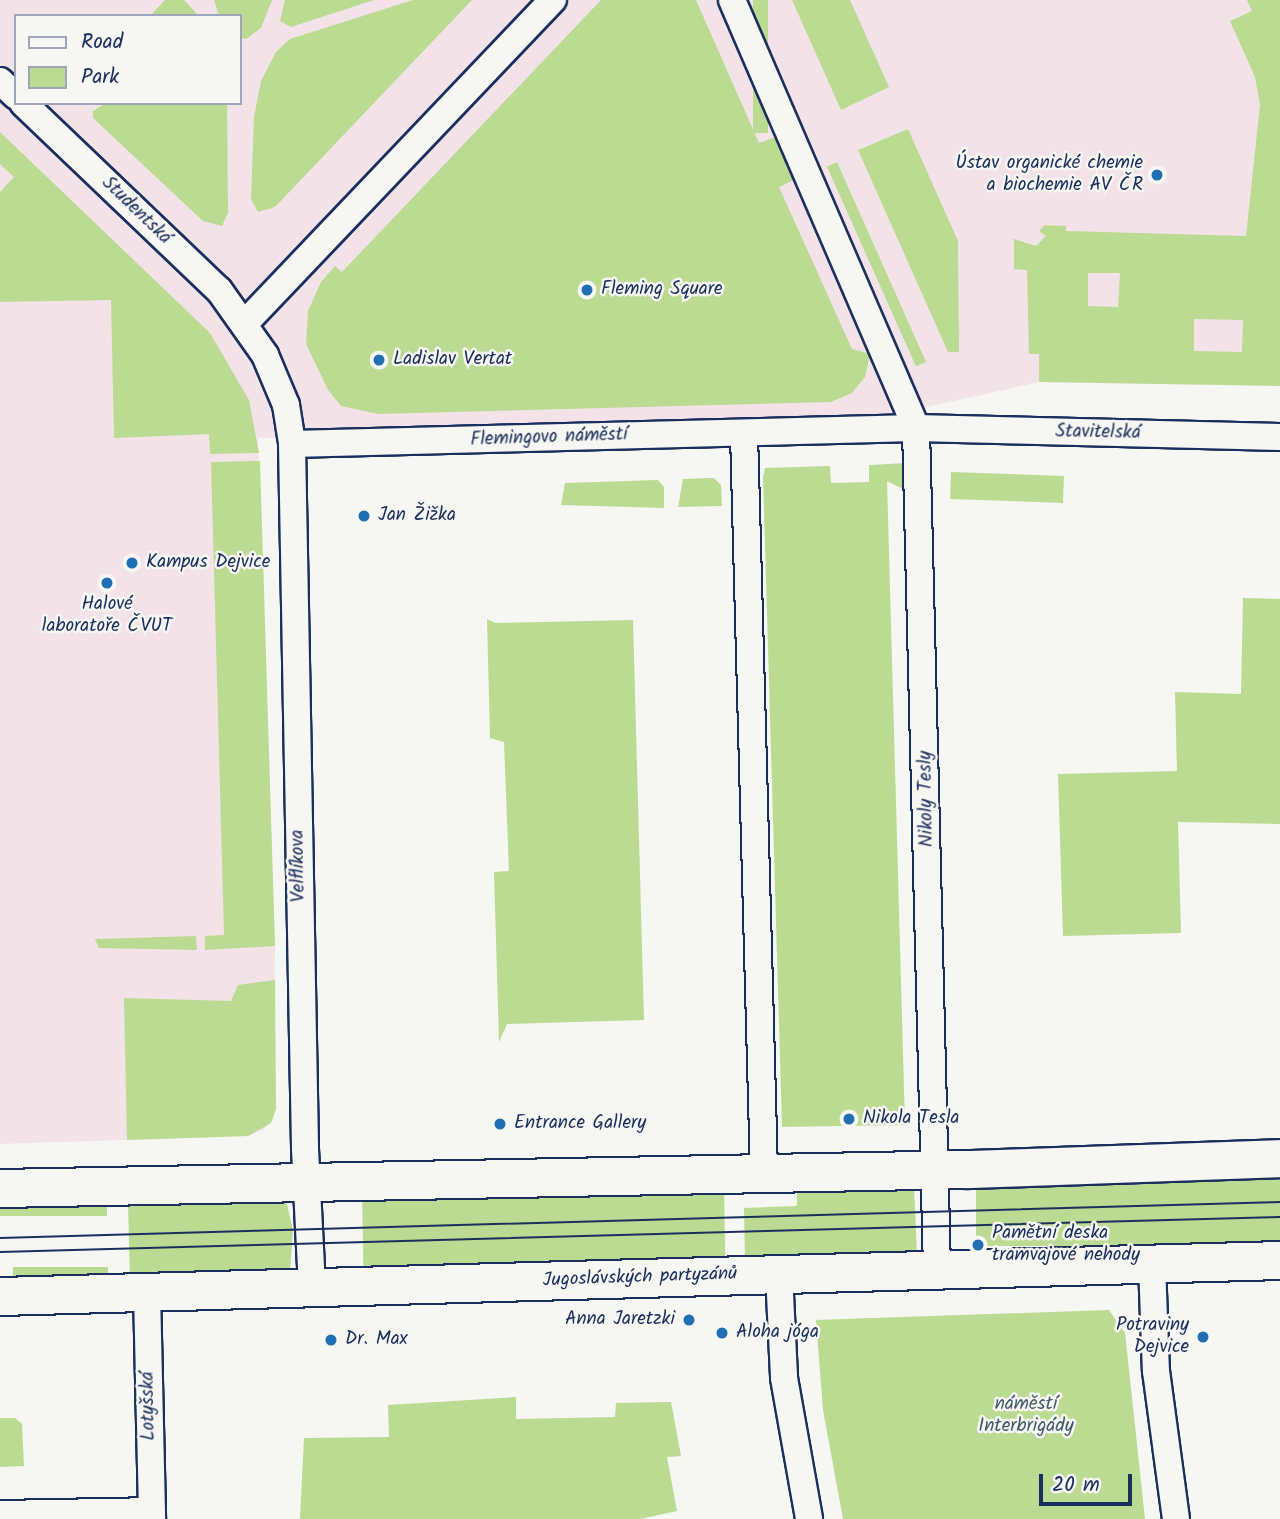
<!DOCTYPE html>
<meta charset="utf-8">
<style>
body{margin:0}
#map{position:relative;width:1280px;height:1519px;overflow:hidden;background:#f6f6f2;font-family:Kalam,sans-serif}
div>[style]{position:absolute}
.built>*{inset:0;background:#f3e3e8}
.green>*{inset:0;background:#bbda92;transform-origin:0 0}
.roads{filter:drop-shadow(2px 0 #1b2f5e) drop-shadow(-2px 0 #1b2f5e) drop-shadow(0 2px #1b2f5e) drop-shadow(0 -2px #1b2f5e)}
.minor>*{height:26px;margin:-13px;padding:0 13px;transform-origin:13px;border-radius:13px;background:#f6f6f2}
.secondary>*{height:37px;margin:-18.5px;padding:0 18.5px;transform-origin:18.5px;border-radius:18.5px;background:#f6f6f2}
.tram>*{height:2px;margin:-1px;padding:0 1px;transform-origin:1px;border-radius:1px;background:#1b2f5e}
.dots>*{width:19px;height:19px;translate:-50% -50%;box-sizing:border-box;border:4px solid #f6f6f2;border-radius:50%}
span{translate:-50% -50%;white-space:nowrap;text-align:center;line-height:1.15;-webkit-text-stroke:5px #f6f6f2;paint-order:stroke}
.poi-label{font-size:19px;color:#1b2f5e}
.right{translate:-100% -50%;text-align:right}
.left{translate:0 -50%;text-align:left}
.street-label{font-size:19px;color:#1b2f5e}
.park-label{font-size:19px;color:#435a6b}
.legend{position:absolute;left:14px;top:14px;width:228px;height:91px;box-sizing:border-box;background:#f6f6f2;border:2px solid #9ea6b7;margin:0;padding:9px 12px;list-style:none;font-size:21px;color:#1b2f5e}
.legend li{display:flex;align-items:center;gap:14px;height:35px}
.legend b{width:35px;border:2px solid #9ea6b7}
.scale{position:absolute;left:1039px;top:1474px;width:93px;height:32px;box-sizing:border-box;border:4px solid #1b2f5e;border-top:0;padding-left:9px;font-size:21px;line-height:24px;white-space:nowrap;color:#1b2f5e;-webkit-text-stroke:5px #f6f6f2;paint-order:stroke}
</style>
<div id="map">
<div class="built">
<div style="clip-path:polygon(evenodd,0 0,1280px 0,1280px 386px,1039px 382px,854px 423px,258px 438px,275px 946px,273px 1118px,263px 1130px,248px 1136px,0 1144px,0 0,16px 16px,240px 16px,240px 103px,16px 103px,16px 16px)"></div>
</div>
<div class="green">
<div style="clip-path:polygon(165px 0,184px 0,199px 16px,150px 16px)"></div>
<div style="clip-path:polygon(214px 0,272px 0,261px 28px,246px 39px,240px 38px,240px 16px,219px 16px)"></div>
<div style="clip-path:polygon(285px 0,374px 0,291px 27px,280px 21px)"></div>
<div style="clip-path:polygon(413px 0,472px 0,275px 207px,258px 212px,251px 199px,254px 117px,261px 81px,276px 52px,290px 39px)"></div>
<div style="clip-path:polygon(601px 0,696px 0,759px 143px,775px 137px,784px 157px,794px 180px,779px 187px,852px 349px,870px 354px,865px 377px,852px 393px,831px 402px,378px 414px,341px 406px,328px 390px,306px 344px,308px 311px,321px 282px,335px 266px,342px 272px)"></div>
<div style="left:753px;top:0;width:15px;height:133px"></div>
<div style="clip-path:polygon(792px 0,850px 0,889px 87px,841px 110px)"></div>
<div style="clip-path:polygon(evenodd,1247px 0,1280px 0,1280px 386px,1039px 382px,1039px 354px,1029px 354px,1027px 270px,1014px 269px,1014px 239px,1036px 246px,1046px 236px,1039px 231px,1045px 225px,1066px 226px,1066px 231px,1246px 236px,1260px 105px,1255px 77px,1230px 21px,1252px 11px,1247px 0,1088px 273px,1120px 273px,1118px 307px,1088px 306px,1088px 273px,1247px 0,1194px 319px,1243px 320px,1242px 352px,1194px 351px,1194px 319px)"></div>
<div style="clip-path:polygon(106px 103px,227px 103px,228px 213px,222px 226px,203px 221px,93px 118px,93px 111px)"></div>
<div style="clip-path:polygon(908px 129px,958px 241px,959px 352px,948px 352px,858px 150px)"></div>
<div style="clip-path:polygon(0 132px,210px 333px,249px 400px,259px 453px,210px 454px,209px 434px,114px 438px,111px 300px,0 302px,0 192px,14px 177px,0 164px)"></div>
<div style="left:837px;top:162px;width:219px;height:11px;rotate:66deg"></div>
<div style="clip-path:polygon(260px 461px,275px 946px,205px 950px,205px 936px,224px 935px,211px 462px)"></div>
<div style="clip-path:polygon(907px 463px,911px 493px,887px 481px,905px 1125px,782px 1127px,763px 477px,765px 468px,830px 466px,831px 483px,869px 482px,869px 465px)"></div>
<div style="left:951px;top:472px;width:113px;height:27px;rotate:2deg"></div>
<div style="clip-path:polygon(714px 478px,721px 485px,722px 506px,678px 507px,683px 479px)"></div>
<div style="clip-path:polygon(658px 480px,664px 487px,664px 508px,561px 505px,565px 483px)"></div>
<div style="clip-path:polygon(1243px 598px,1280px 599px,1280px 824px,1178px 822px,1181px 933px,1063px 936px,1058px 774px,1177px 771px,1175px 692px,1241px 694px)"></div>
<div style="clip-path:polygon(487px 619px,495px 623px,633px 620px,644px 1020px,507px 1024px,499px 1042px,494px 872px,509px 871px,504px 742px,490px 738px)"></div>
<div style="clip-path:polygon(196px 936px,197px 950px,99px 948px,95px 939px)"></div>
<div style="clip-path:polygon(275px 980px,276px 1109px,271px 1123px,248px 1136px,127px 1140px,124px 998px,231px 1001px,238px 985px)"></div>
<div style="left:1280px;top:1170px;width:76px;height:304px;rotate:90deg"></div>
<div style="clip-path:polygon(797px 1184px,914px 1187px,917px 1254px,745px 1263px,744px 1208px,797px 1206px)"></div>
<div style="left:724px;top:1186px;width:78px;height:362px;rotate:89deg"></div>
<div style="clip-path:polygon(286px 1200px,293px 1230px,290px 1270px,130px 1281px,128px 1202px)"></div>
<div style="left:107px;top:1204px;width:12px;height:107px;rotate:90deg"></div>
<div style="left:108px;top:1267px;width:12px;height:95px;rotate:90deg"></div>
<div style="clip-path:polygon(1109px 1310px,1125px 1333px,1145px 1519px,843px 1519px,823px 1410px,816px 1320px)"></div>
<div style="clip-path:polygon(516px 1397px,516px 1419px,615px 1417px,616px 1403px,671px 1402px,681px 1456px,667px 1457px,677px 1511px,640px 1519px,300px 1519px,304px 1438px,389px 1437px,388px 1405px)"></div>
<div style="clip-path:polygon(0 1418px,15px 1418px,22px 1424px,24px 1466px,0 1467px)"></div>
</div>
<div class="roads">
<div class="minor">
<div style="left:732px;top:0;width:466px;rotate:66.7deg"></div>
<div style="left:916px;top:428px;width:842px;rotate:88.57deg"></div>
<div style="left:0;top:81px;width:22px;rotate:43deg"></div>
<div style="left:23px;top:103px;width:271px;rotate:43.7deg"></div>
<div style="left:219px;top:290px;width:80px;rotate:54.7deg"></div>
<div style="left:265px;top:355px;width:54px;rotate:67.2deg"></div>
<div style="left:286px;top:405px;width:39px;rotate:81deg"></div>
<div style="left:292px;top:444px;width:705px;rotate:88.94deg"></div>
<div style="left:305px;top:1149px;width:139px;rotate:87.1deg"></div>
<div style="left:246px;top:322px;width:445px;rotate:-46.4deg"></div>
<div style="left:744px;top:433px;width:740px;rotate:88.45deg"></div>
<div style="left:292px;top:444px;width:624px;rotate:-1.47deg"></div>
<div style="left:916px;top:428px;width:364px;rotate:1.4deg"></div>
<div style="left:1152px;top:1264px;width:107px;rotate:87.9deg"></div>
<div style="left:1156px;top:1371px;width:149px;rotate:82.3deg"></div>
<div style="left:779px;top:1274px;width:104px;rotate:87.2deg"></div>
<div style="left:784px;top:1378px;width:143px;rotate:79.9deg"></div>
<div style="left:147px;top:1292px;width:227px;rotate:88.7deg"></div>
<div style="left:0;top:1514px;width:151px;rotate:-1.1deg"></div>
</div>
<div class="secondary">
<div style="left:0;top:1188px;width:968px;rotate:-1.12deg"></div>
<div style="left:968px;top:1169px;width:312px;rotate:-2deg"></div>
<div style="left:0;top:1296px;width:1281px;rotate:-1.61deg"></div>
</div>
</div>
<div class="tram">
<div style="left:0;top:1238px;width:1281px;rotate:-1.61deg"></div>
<div style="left:0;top:1252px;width:1280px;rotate:-1.57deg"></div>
</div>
<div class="dots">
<div style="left:1157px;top:175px;background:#1f6fb2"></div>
<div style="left:587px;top:290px;background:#1f6fb2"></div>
<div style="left:379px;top:360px;background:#1f6fb2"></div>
<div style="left:364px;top:516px;background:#1f6fb2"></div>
<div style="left:132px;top:563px;background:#1f6fb2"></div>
<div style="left:107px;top:583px;background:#1f6fb2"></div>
<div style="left:849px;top:1119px;background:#1f6fb2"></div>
<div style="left:500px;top:1124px;background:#1f6fb2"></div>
<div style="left:978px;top:1245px;background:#1f6fb2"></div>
<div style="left:689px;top:1320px;background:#1f6fb2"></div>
<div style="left:722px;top:1333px;background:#1f6fb2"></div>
<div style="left:1203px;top:1337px;background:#1f6fb2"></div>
<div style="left:331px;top:1340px;background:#1f6fb2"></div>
</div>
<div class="poi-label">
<span class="right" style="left:1143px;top:175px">Ústav organické chemie<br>a biochemie AV ČR</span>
<span class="left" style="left:601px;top:290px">Fleming Square</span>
<span class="left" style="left:393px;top:360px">Ladislav Vertat</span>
<span class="left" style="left:378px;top:516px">Jan Žižka</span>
<span class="left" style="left:146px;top:563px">Kampus Dejvice</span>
<span style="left:107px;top:616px">Halové<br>laboratoře ČVUT</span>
<span class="left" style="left:863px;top:1119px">Nikola Tesla</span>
<span class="left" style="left:514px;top:1124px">Entrance Gallery</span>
<span class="left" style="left:992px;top:1245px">Pamětní deska<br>tramvajové nehody</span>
<span class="right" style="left:675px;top:1320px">Anna Jaretzki</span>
<span class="right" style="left:1189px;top:1337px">Potraviny<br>Dejvice</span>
<span class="left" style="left:736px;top:1333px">Aloha jóga</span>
<span class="left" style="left:345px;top:1340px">Dr. Max</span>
</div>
<div class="street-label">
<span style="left:136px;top:211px;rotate:44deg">Studentská</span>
<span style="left:1098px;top:433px;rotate:1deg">Stavitelská</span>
<span style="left:549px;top:438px;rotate:-2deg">Flemingovo náměstí</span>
<span style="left:927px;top:799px;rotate:-91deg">Nikoly Tesly</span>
<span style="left:299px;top:866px;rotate:-91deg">Velflíkova</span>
<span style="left:640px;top:1278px;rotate:-2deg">Jugoslávských partyzánů</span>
<span style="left:149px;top:1406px;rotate:-91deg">Lotyšská</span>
</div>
<div class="park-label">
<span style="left:1026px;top:1416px">náměstí<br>Interbrigády</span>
</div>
<ul class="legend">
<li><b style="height:9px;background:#f6f6f2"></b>Road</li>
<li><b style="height:19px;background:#bbda92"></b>Park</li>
</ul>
<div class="scale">20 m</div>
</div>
